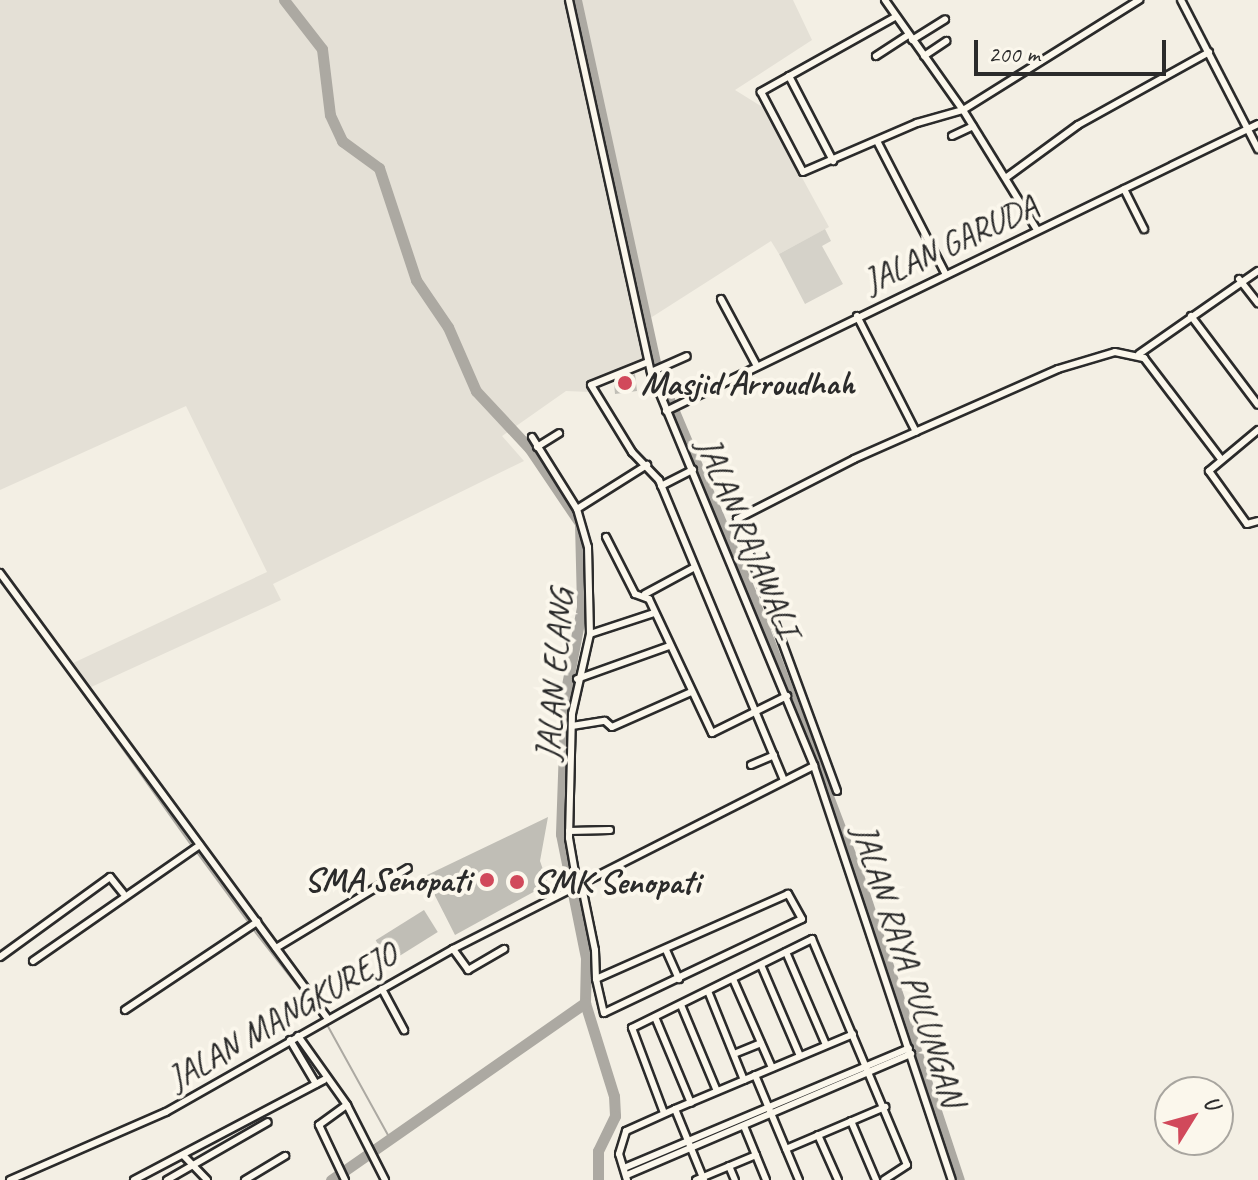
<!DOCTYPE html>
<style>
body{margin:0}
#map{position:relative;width:1258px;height:1180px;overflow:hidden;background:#f3efe4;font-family:Caveat,sans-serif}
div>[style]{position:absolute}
.built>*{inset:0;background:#e4e0d6}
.green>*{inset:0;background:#d5d2c9}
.stream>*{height:2px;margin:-1px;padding:0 1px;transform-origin:1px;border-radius:1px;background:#aca9a2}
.river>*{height:11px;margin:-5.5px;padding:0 5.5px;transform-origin:5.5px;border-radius:5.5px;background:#aca9a2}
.building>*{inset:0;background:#c0beb6;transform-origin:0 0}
.roads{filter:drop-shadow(2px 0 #2b2b2b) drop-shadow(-2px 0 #2b2b2b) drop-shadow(0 2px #2b2b2b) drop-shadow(0 -2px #2b2b2b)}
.minor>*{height:6px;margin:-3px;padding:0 3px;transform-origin:3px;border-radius:3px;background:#fbf7ec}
.dots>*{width:22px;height:22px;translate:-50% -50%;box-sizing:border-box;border:4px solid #fbf7ec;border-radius:50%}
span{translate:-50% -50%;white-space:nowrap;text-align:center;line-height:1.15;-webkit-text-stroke:8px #fbf7ec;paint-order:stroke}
.street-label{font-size:34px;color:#2b2b2b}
.poi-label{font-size:34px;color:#2b2b2b;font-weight:700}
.left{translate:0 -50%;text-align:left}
.right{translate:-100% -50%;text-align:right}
.north{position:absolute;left:1154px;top:1076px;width:80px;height:80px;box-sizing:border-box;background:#fbf7ec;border:2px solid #a8a59f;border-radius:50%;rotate:53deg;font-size:22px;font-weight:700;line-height:32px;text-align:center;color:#2b2b2b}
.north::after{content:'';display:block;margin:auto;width:28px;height:36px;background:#d1495b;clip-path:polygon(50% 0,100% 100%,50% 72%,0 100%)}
.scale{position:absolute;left:974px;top:40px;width:192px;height:36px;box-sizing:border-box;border:4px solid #2b2b2b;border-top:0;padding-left:10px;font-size:24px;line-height:28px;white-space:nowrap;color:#2b2b2b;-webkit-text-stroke:6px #fbf7ec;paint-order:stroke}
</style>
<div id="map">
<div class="built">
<div style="clip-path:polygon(0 0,793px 0,812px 40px,735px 90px,764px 108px,829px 227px,779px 254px,771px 241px,641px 324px,647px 358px,587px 382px,590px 392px,566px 391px,502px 436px,524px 461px,273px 584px,281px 600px,89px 688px,71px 664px,267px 572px,186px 406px,0 490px)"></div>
</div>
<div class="green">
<div style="clip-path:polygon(825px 229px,831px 241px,822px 246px,843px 284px,805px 304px,779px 254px)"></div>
</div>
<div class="stream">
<div style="left:33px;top:623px;width:274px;rotate:54.5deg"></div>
<div style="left:196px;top:851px;width:89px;rotate:53.6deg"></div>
<div style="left:253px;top:929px;width:117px;rotate:52deg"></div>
<div style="left:325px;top:1021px;width:132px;rotate:61.1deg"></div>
</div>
<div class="river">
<div style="left:284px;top:0;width:62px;rotate:52.2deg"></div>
<div style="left:322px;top:49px;width:66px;rotate:83.1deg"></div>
<div style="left:330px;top:115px;width:29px;rotate:65deg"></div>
<div style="left:342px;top:141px;width:46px;rotate:36.1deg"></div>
<div style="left:379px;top:168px;width:118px;rotate:71.7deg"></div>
<div style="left:416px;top:280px;width:57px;rotate:55.8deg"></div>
<div style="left:448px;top:327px;width:70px;rotate:66.4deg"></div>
<div style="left:476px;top:391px;width:79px;rotate:47deg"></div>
<div style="left:530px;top:449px;width:89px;rotate:56deg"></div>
<div style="left:580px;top:523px;width:84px;rotate:88.6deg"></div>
<div style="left:582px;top:607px;width:85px;rotate:100.9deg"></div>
<div style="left:566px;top:690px;width:144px;rotate:92deg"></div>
<div style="left:561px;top:834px;width:126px;rotate:78.6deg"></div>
<div style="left:586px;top:958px;width:45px;rotate:91.3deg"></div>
<div style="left:585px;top:1003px;width:97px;rotate:72.7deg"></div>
<div style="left:614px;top:1096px;width:20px;rotate:87deg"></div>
<div style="left:615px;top:1116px;width:39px;rotate:116deg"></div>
<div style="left:598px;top:1151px;width:29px;rotate:90deg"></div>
<div style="left:576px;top:0;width:380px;rotate:77.7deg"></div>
<div style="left:657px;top:371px;width:244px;rotate:67.1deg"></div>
<div style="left:752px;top:596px;width:298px;rotate:69.2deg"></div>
<div style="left:858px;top:875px;width:321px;rotate:71.7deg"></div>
<div style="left:331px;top:1180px;width:310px;rotate:-34.9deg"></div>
</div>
<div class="building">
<div style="clip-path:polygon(635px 374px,637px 391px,615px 394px,614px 382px)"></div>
<div style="clip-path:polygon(548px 817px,540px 861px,548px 884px,455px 935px,425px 876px)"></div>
<div style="left:424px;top:910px;width:26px;height:57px;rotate:58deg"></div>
</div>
<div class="roads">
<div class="minor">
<div style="left:569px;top:0;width:381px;rotate:77.6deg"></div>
<div style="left:651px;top:372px;width:426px;rotate:67.5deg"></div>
<div style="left:814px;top:766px;width:436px;rotate:71.6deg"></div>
<div style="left:885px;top:0;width:135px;rotate:54.7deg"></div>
<div style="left:963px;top:110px;width:141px;rotate:58.3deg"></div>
<div style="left:1181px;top:0;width:168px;rotate:62.7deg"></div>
<div style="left:895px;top:17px;width:154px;rotate:150.8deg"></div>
<div style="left:761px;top:92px;width:90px;rotate:62.3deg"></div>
<div style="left:803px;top:172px;width:124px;rotate:-23.3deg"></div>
<div style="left:917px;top:123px;width:48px;rotate:-15.8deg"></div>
<div style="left:963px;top:110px;width:208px;rotate:-32deg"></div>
<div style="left:912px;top:40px;width:39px;rotate:-32deg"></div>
<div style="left:876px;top:56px;width:38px;rotate:-33deg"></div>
<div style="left:924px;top:56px;width:27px;rotate:-34deg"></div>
<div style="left:789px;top:76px;width:96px;rotate:62.6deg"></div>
<div style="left:952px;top:136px;width:23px;rotate:-25deg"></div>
<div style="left:877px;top:141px;width:148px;rotate:62.7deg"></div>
<div style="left:1007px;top:177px;width:88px;rotate:-36.2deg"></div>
<div style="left:1078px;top:125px;width:150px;rotate:-29.1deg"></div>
<div style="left:1124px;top:189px;width:45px;rotate:63.4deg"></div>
<div style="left:1239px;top:279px;width:31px;rotate:52deg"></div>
<div style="left:721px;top:299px;width:76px;rotate:61.8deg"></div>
<div style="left:857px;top:316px;width:130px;rotate:63deg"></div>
<div style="left:1191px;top:316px;width:111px;rotate:53deg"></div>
<div style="left:1139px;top:354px;width:145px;rotate:-34.9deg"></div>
<div style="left:648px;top:362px;width:61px;rotate:158deg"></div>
<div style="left:591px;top:385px;width:79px;rotate:58.5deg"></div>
<div style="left:632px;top:452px;width:39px;rotate:46deg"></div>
<div style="left:659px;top:480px;width:325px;rotate:67.4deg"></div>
<div style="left:651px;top:372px;width:39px;rotate:-24deg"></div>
<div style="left:666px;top:411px;width:658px;rotate:-25.86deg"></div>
<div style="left:1258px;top:430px;width:64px;rotate:140.1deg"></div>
<div style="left:1209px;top:471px;width:65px;rotate:54.4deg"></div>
<div style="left:1247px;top:524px;width:11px;rotate:-15deg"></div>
<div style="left:532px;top:437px;width:85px;rotate:58deg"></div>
<div style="left:577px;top:509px;width:40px;rotate:74deg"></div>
<div style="left:588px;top:547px;width:87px;rotate:88.7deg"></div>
<div style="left:590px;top:634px;width:82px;rotate:102.7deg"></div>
<div style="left:572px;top:714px;width:124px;rotate:91.4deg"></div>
<div style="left:569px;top:838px;width:47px;rotate:80.1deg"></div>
<div style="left:537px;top:447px;width:26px;rotate:-32deg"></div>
<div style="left:661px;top:486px;width:36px;rotate:-27deg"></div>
<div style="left:577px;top:509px;width:83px;rotate:-32.2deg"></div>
<div style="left:606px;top:537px;width:64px;rotate:63deg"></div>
<div style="left:635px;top:594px;width:15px;rotate:20deg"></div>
<div style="left:649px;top:599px;width:148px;rotate:64.8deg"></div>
<div style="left:712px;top:733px;width:84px;rotate:-26.3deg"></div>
<div style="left:0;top:573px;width:554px;rotate:53.67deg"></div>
<div style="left:645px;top:594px;width:55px;rotate:-28.4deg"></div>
<div style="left:590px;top:634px;width:67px;rotate:-18.2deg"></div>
<div style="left:577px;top:679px;width:98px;rotate:-19.7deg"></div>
<div style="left:572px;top:726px;width:33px;rotate:-9deg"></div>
<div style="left:605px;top:721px;width:9px;rotate:41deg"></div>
<div style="left:612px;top:727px;width:86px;rotate:-23.9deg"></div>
<div style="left:751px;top:765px;width:25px;rotate:-23deg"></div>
<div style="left:837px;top:791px;width:290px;rotate:-110.2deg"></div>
<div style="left:737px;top:519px;width:131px;rotate:-27.1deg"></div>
<div style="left:854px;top:459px;width:223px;rotate:-23.8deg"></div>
<div style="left:1058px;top:369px;width:59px;rotate:-16.6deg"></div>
<div style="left:1115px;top:352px;width:30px;rotate:12deg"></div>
<div style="left:1144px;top:358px;width:127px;rotate:52.7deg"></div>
<div style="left:569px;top:831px;width:41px;rotate:-1.4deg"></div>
<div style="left:581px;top:882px;width:69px;rotate:78.4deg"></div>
<div style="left:595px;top:950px;width:29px;rotate:88deg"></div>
<div style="left:596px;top:979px;width:35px;rotate:77deg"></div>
<div style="left:604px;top:1013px;width:219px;rotate:-25.4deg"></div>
<div style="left:802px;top:919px;width:29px;rotate:-119deg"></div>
<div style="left:788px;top:894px;width:210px;rotate:156.1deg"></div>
<div style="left:276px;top:948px;width:154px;rotate:-31.2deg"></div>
<div style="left:453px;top:949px;width:26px;rotate:54deg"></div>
<div style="left:468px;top:970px;width:42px;rotate:-30.3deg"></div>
<div style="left:666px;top:950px;width:32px;rotate:66deg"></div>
<div style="left:786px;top:952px;width:101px;rotate:66.7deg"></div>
<div style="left:0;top:957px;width:136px;rotate:-36deg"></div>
<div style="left:110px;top:877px;width:21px;rotate:51deg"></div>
<div style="left:33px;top:961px;width:203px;rotate:-34.8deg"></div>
<div style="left:761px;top:965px;width:99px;rotate:66.8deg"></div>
<div style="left:733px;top:979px;width:97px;rotate:66.3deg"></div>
<div style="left:382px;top:989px;width:47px;rotate:61.8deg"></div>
<div style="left:708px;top:991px;width:96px;rotate:68deg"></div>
<div style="left:681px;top:1005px;width:93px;rotate:67.3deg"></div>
<div style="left:125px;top:1010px;width:159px;rotate:-33.7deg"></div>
<div style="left:655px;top:1017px;width:93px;rotate:67.3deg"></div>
<div style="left:298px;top:1036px;width:85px;rotate:54.6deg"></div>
<div style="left:347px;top:1105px;width:84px;rotate:63.1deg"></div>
<div style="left:290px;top:1040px;width:51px;rotate:59.4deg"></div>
<div style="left:734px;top:1054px;width:29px;rotate:-22deg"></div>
<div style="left:755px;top:1075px;width:114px;rotate:67.3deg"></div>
<div style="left:675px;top:1109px;width:193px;rotate:-22.8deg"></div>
<div style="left:664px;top:1113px;width:91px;rotate:-110.6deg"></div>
<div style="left:632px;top:1028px;width:201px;rotate:-26.3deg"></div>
<div style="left:812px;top:939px;width:245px;rotate:67.2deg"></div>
<div style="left:907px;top:1165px;width:27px;rotate:147deg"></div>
<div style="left:851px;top:1121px;width:64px;rotate:67deg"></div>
<div style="left:744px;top:1126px;width:58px;rotate:67.8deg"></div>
<div style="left:818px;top:1135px;width:49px;rotate:66deg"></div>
<div style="left:786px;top:1149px;width:108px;rotate:-23deg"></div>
<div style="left:184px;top:1156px;width:33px;rotate:46deg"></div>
<div style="left:729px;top:1166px;width:15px;rotate:67deg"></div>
<div style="left:624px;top:1168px;width:309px;rotate:-22.8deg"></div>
<div style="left:627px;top:1175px;width:309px;rotate:-23.1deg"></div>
<div style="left:10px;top:1180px;width:170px;rotate:-23.6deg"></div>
<div style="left:166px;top:1112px;width:330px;rotate:-29.6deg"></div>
<div style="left:453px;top:949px;width:405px;rotate:-26.9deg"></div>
<div style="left:134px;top:1180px;width:215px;rotate:-27.8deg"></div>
<div style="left:167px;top:1180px;width:116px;rotate:-29.9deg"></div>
<div style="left:245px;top:1180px;width:47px;rotate:-31deg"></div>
<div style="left:345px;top:1180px;width:61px;rotate:-115.3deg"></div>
<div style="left:319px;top:1125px;width:34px;rotate:-36deg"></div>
<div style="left:627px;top:1180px;width:27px;rotate:-107deg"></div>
<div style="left:619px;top:1154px;width:24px;rotate:-73deg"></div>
<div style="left:626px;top:1131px;width:54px;rotate:-24.2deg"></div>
<div style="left:675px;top:1109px;width:77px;rotate:67.8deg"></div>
<div style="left:696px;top:1180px;width:65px;rotate:-22.6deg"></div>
</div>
</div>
<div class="dots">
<div style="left:625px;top:383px;background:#d1495b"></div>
<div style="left:487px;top:880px;background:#d1495b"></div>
<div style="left:517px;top:882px;background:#d1495b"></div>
</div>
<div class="street-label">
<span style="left:950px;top:243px;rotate:-25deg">JALAN GARUDA</span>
<span style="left:749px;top:537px;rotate:67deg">JALAN RAJAWALI</span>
<span style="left:554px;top:675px;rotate:-85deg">JALAN ELANG</span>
<span style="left:909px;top:965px;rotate:72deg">JALAN RAYA PULUNGAN</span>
<span style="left:282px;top:1016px;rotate:-30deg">JALAN MANGKUREJO</span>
</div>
<div class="poi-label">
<span class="left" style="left:641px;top:383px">Masjid Arroudhah</span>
<span class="right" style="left:471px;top:880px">SMA Senopati</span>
<span class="left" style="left:533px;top:882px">SMK Senopati</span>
</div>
<div class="north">U</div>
<div class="scale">200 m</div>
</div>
